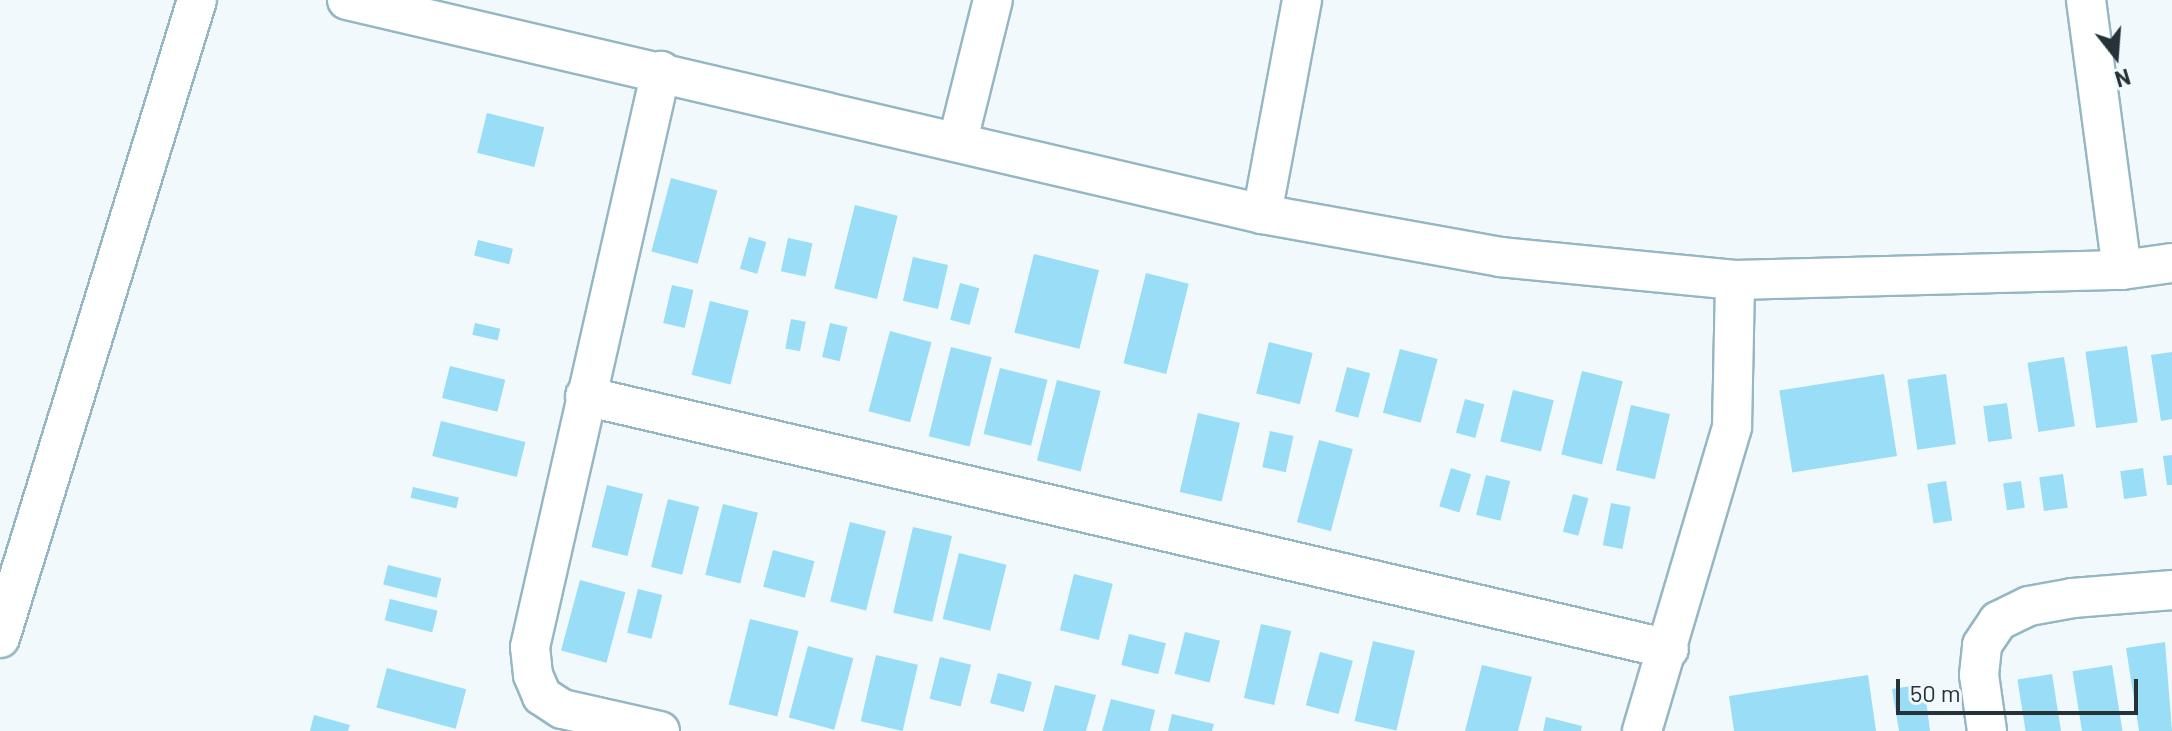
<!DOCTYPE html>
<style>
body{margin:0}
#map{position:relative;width:2172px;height:731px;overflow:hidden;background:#f2f9fc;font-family:Barlow,sans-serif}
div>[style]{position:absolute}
.building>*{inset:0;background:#99ddf6;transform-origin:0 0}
.roads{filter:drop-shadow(2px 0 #95b7c4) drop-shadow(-2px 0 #95b7c4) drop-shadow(0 2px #95b7c4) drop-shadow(0 -2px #95b7c4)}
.minor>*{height:38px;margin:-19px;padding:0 19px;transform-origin:19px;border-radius:19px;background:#fff}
span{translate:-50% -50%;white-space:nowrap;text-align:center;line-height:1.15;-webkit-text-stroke:8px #f2f9fc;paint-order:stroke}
.north{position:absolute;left:2076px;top:16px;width:80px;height:80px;-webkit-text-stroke:6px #f2f9fc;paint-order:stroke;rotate:163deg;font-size:22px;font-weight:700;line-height:32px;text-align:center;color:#253338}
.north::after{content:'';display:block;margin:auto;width:28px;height:36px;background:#253338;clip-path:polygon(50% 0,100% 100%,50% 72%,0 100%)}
.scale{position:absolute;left:1896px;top:679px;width:242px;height:36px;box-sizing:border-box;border:4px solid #253338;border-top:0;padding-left:10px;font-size:24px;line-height:28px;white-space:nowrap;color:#253338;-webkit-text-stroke:6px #f2f9fc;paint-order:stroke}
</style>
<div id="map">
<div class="building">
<div style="left:487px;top:113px;width:59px;height:41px;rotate:14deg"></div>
<div style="left:671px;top:178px;width:48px;height:76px;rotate:15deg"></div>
<div style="left:855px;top:205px;width:44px;height:86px;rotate:14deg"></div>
<div style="left:749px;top:237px;width:18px;height:33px;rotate:16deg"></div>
<div style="left:788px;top:238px;width:25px;height:34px;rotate:12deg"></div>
<div style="left:478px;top:240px;width:36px;height:16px;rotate:14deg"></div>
<div style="left:1034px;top:254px;width:67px;height:81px;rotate:14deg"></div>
<div style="left:913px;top:257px;width:36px;height:45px;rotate:13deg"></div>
<div style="left:1146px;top:273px;width:44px;height:93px;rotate:14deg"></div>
<div style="left:960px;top:283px;width:20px;height:38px;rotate:15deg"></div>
<div style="left:672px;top:285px;width:22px;height:39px;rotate:13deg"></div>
<div style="left:710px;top:301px;width:40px;height:76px;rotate:14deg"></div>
<div style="left:791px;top:319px;width:15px;height:30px;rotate:11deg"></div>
<div style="left:475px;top:323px;width:26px;height:12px;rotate:13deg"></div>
<div style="left:830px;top:323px;width:18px;height:35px;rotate:13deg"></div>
<div style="left:890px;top:331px;width:43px;height:83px;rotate:15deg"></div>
<div style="left:1269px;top:342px;width:45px;height:53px;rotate:14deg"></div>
<div style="left:2127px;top:346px;width:77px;height:42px;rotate:82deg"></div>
<div style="left:951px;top:347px;width:42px;height:92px;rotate:14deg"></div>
<div style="left:1400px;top:349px;width:39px;height:66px;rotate:15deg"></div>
<div style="clip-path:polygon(2172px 352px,2172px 419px,2161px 421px,2151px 355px)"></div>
<div style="left:2064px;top:357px;width:70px;height:37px;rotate:81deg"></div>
<div style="left:450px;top:366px;width:57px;height:33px;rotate:14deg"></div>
<div style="left:1347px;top:367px;width:24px;height:46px;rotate:15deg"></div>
<div style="left:1000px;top:368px;width:49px;height:68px;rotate:14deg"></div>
<div style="left:1582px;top:371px;width:42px;height:86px;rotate:14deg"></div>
<div style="left:1884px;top:374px;width:83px;height:106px;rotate:81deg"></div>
<div style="left:1946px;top:374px;width:71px;height:39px;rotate:82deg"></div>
<div style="left:1057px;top:380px;width:45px;height:83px;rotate:14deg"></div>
<div style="left:1513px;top:390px;width:42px;height:53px;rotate:14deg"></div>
<div style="left:1465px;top:399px;width:20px;height:35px;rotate:15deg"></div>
<div style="left:2007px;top:403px;width:36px;height:24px;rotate:82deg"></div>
<div style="left:1631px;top:405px;width:40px;height:67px;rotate:13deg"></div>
<div style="left:1198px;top:413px;width:43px;height:81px;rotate:13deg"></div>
<div style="left:441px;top:421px;width:87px;height:36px;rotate:14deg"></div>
<div style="left:1270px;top:431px;width:24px;height:37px;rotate:12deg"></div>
<div style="left:1319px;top:440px;width:35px;height:85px;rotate:15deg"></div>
<div style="clip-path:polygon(2172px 455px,2172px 485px,2167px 485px,2163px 456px)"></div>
<div style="left:1451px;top:468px;width:21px;height:40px;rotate:17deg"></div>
<div style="left:2143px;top:468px;width:28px;height:23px;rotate:82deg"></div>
<div style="left:2063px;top:474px;width:34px;height:24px;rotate:82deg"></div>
<div style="left:1486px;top:475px;width:25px;height:41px;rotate:14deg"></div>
<div style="left:1946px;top:481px;width:40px;height:19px;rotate:81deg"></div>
<div style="left:2021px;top:481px;width:27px;height:18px;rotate:82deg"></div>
<div style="left:607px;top:485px;width:37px;height:64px;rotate:14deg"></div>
<div style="left:413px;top:487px;width:47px;height:11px;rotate:13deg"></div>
<div style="left:1573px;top:494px;width:16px;height:39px;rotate:15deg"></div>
<div style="left:668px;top:499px;width:32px;height:70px;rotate:14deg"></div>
<div style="left:1611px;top:503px;width:20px;height:43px;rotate:11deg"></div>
<div style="left:723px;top:504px;width:36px;height:73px;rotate:14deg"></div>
<div style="left:850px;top:522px;width:37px;height:82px;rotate:14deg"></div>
<div style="left:913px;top:527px;width:40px;height:88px;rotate:13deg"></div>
<div style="left:773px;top:550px;width:43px;height:38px;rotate:15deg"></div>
<div style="left:959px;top:553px;width:49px;height:68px;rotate:14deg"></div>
<div style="left:388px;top:565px;width:55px;height:20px;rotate:14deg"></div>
<div style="left:1074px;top:574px;width:40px;height:58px;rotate:14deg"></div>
<div style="left:580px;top:580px;width:47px;height:73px;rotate:15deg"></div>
<div style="left:638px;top:589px;width:25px;height:45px;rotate:14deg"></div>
<div style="left:390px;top:599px;width:49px;height:22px;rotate:14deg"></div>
<div style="left:750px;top:619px;width:50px;height:88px;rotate:14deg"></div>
<div style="left:1261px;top:624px;width:31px;height:76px;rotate:13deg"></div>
<div style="left:1185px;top:632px;width:36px;height:43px;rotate:14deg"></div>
<div style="left:1129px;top:634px;width:38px;height:32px;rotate:14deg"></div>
<div style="left:1373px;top:641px;width:43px;height:82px;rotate:13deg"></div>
<div style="clip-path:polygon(2165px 642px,2172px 731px,2139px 731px,2126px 648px)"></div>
<div style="left:808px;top:646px;width:47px;height:74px;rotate:15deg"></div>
<div style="left:1320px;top:652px;width:34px;height:55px;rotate:15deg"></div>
<div style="left:876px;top:655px;width:43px;height:68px;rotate:13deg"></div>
<div style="left:940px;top:657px;width:32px;height:43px;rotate:14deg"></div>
<div style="clip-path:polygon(1482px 665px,1532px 677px,1518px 731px,1465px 731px)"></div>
<div style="left:2112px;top:665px;width:67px;height:40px;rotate:81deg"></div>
<div style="left:387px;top:668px;width:82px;height:41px;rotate:15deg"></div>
<div style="left:998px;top:673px;width:35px;height:31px;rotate:15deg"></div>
<div style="left:2052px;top:674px;width:58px;height:35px;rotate:81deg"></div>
<div style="clip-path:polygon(1868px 675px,1876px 731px,1734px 731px,1729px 696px)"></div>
<div style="clip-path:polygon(1924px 684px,1930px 731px,1899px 731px,1892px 689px)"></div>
<div style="clip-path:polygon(1055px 685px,1096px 695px,1086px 731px,1043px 731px)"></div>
<div style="clip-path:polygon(1111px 699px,1155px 710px,1150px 731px,1102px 731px)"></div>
<div style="clip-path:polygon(1172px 714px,1214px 724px,1212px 731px,1168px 731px)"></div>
<div style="clip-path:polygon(314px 715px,350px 725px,348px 731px,310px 731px)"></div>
<div style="clip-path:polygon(1546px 717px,1582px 726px,1581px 731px,1543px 731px)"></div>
</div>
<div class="roads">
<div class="minor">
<div style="left:347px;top:0;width:940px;rotate:13.16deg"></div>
<div style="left:1262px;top:214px;width:242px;rotate:10.2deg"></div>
<div style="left:1500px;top:257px;width:236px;rotate:5.6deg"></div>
<div style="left:1735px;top:280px;width:387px;rotate:-1.5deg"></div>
<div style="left:2122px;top:270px;width:50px;rotate:-8deg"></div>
<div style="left:2086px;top:0;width:272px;rotate:82.4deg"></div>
<div style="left:958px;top:140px;width:144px;rotate:-76deg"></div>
<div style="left:1262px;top:214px;width:218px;rotate:-79.4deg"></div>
<div style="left:585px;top:396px;width:1113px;rotate:13.14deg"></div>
<div style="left:0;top:638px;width:668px;rotate:-72.84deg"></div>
<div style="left:660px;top:731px;width:100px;rotate:-167.3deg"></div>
<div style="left:562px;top:709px;width:24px;rotate:-147deg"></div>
<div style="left:542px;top:696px;width:23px;rotate:-113deg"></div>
<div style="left:533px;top:675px;width:28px;rotate:-96deg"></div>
<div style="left:530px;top:647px;width:591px;rotate:-77.19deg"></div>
<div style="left:1642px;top:731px;width:317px;rotate:-73.5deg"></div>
<div style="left:1732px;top:427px;width:147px;rotate:-88.8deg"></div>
<div style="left:1987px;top:731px;width:57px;rotate:-98.1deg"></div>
<div style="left:1979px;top:675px;width:30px;rotate:-84deg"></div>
<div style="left:1982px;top:645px;width:29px;rotate:-56deg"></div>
<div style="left:1998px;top:621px;width:34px;rotate:-26deg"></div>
<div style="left:2029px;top:606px;width:45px;rotate:-10.3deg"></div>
<div style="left:2073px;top:598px;width:99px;rotate:-4.6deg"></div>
</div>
</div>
<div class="north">N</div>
<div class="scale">50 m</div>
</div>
